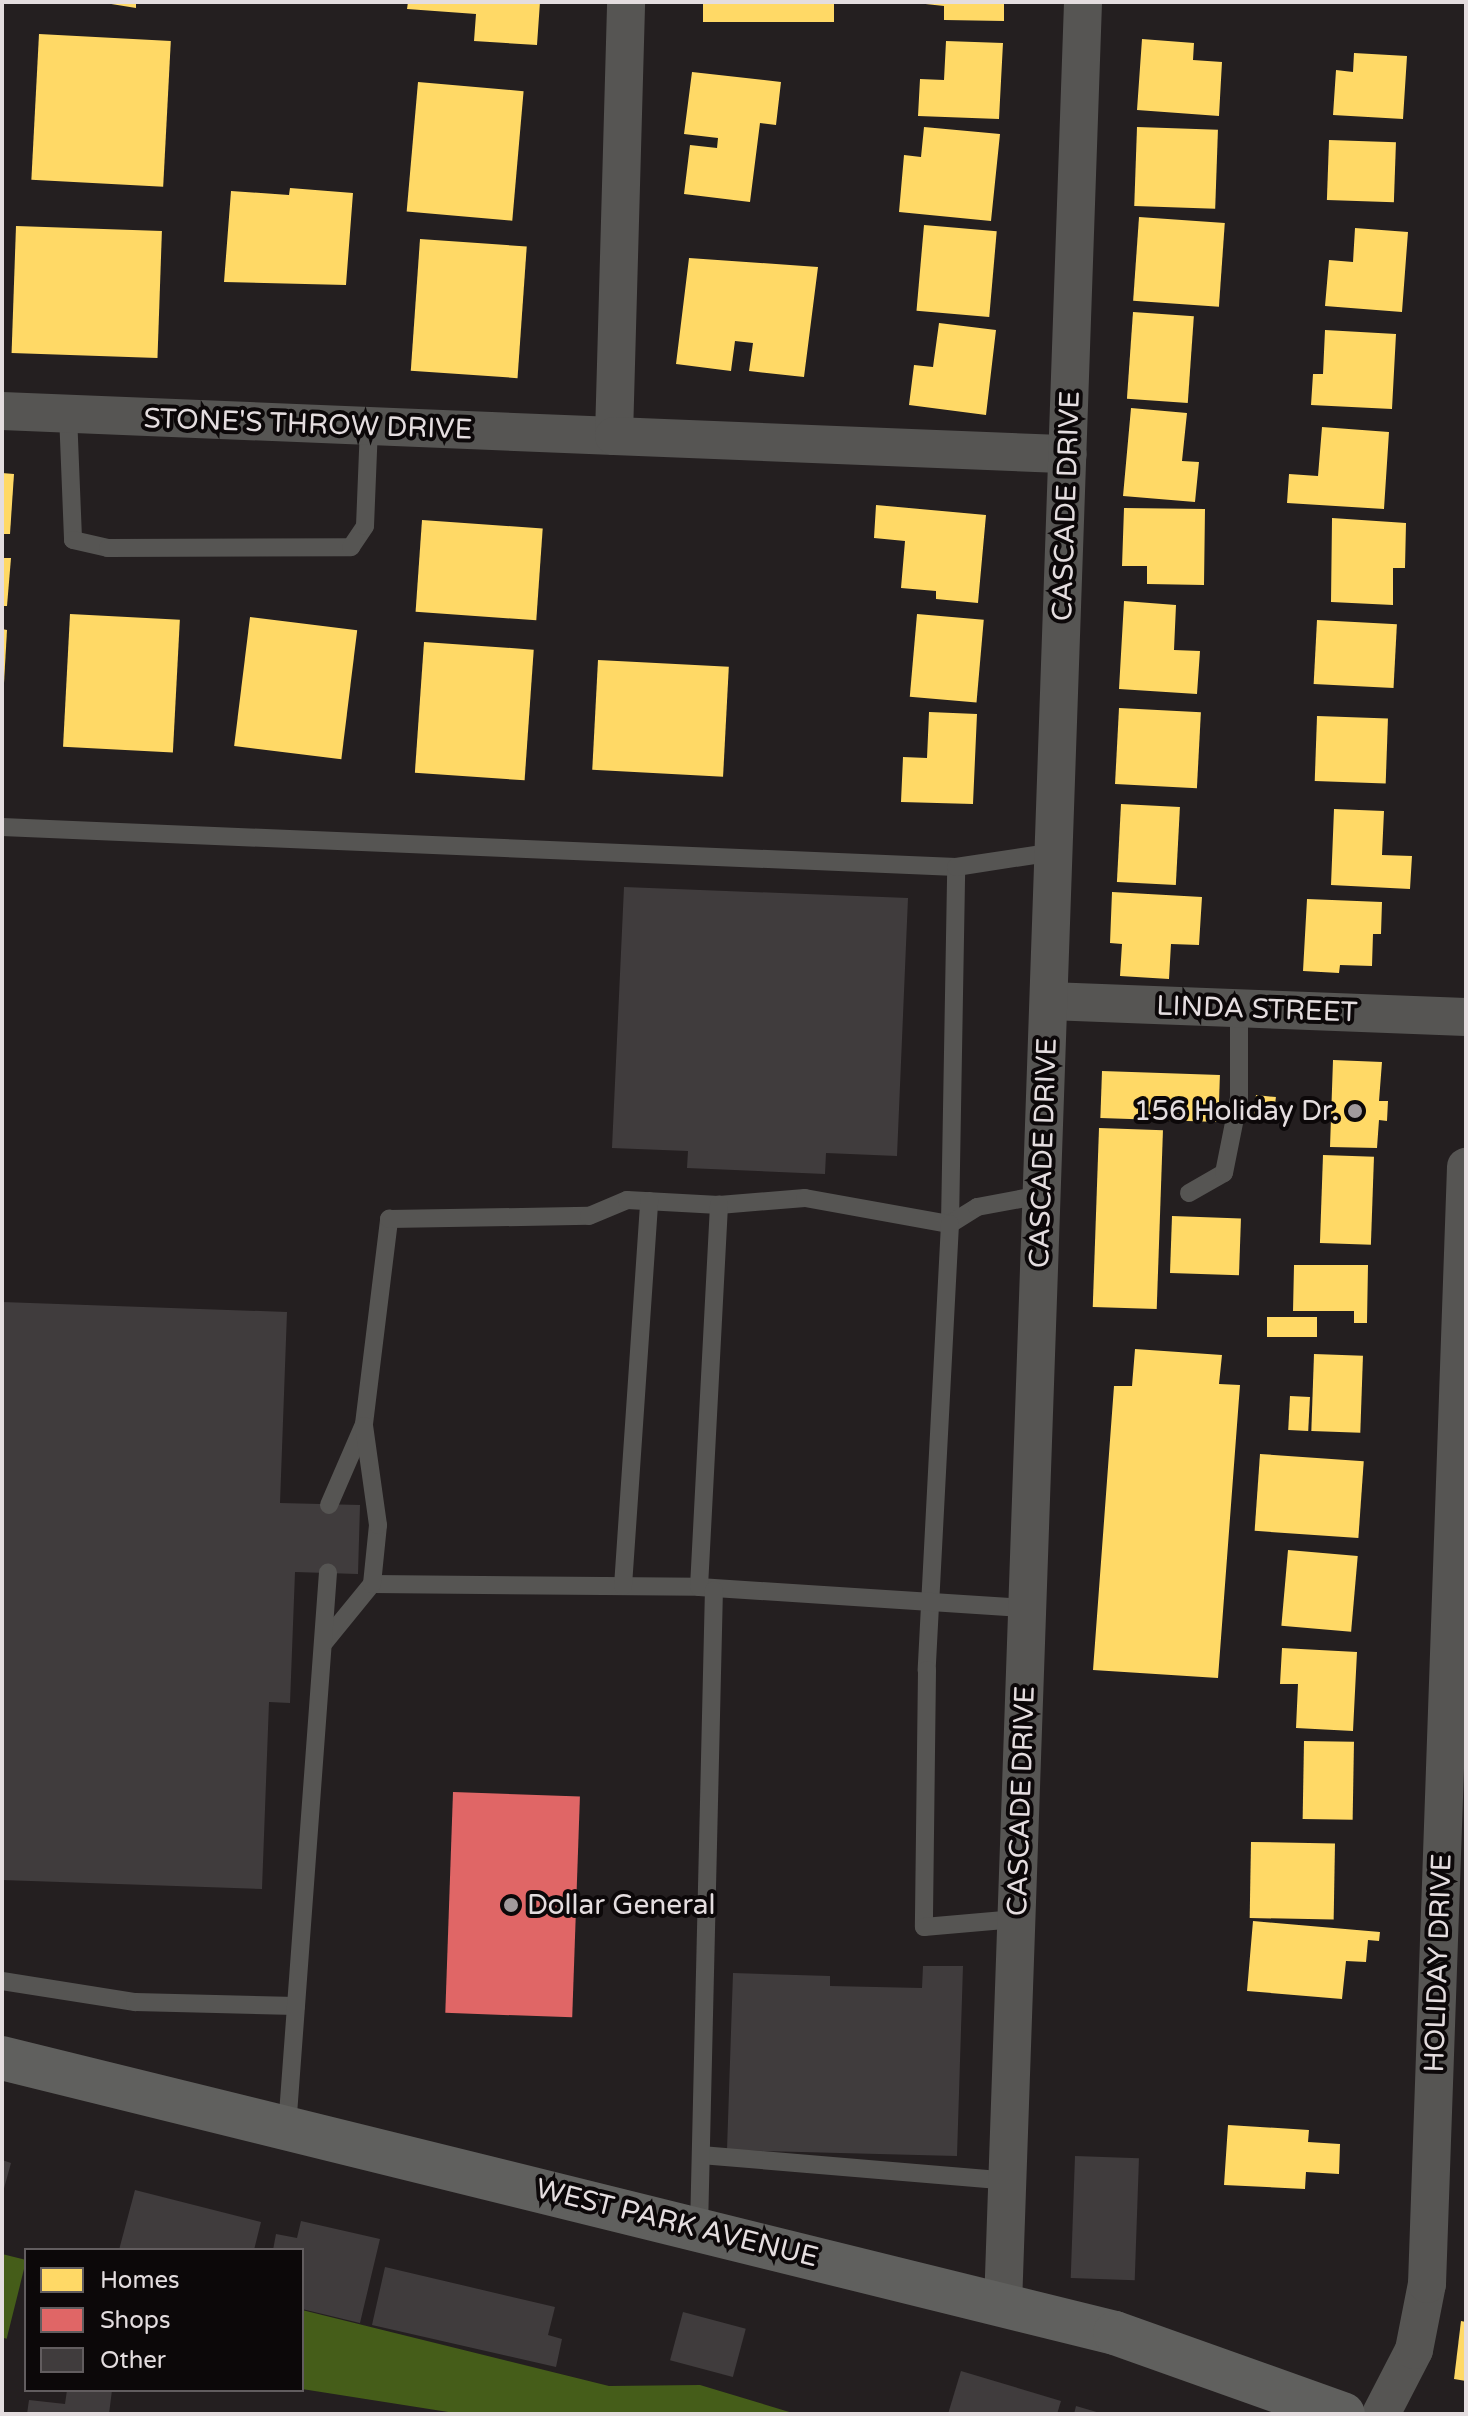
<!DOCTYPE html>
<style>
body{margin:0}
#map{position:relative;width:1468px;height:2416px;overflow:hidden;background:#241f20;font-family:"Varela Round",sans-serif}
div>[style]{position:absolute}
.water>*{inset:0;background:#455d19;transform-origin:0 0}
.homes>*{inset:0;background:#ffd966;transform-origin:0 0}
.shops>*{inset:0;background:#e06666;transform-origin:0 0}
.building>*{inset:0;background:#403c3d;transform-origin:0 0}
.lane>*{height:18px;margin:-9px;padding:0 9px;transform-origin:9px;border-radius:9px;background:#565553}
.street>*{height:38px;margin:-19px;padding:0 19px;transform-origin:19px;border-radius:19px;background:#565553}
.primary>*{height:44px;margin:-22px;padding:0 22px;transform-origin:22px;border-radius:22px;background:#60605e}
.dots>*{width:22px;height:22px;translate:-50% -50%;box-sizing:border-box;border:4px solid #0c0809;border-radius:50%}
span{translate:-50% -50%;white-space:nowrap;text-align:center;line-height:1.15;-webkit-text-stroke:8px #0c0809;paint-order:stroke}
.street-label{font-size:28px;color:#e4dddf}
.poi-label{font-size:28px;color:#e4dddf}
.right{translate:-100% -50%;text-align:right}
.left{translate:0 -50%;text-align:left}
.frame{position:absolute;inset:0;border:4px solid #e4dddf;pointer-events:none}
.legend{position:absolute;left:24px;top:2248px;width:280px;height:144px;box-sizing:border-box;background:#0c0809;border:2px solid #625d5f;margin:0;padding:10px 14px;list-style:none;font-size:24px;color:#e4dddf}
.legend li{display:flex;align-items:center;gap:16px;height:40px}
.legend b{width:40px;border:2px solid #625d5f}
</style>
<div id="map">
<div class="water">
<div style="left:2px;top:2254px;width:25px;height:81px;rotate:14deg"></div>
<div style="clip-path:polygon(302px 2310px,609px 2386px,700px 2385px,796px 2414px,461px 2414px,302px 2389px)"></div>
</div>
<div class="homes">
<div style="clip-path:polygon(99px 2px,136px 2px,136px 8px)"></div>
<div style="clip-path:polygon(408px 2px,540px 2px,537px 45px,474px 41px,476px 14px,407px 9px)"></div>
<div style="left:703px;top:2px;width:131px;height:20px"></div>
<div style="clip-path:polygon(907px 2px,1004px 2px,1004px 21px,944px 20px,944px 6px)"></div>
<div style="left:39px;top:34px;width:132px;height:146px;rotate:3deg"></div>
<div style="clip-path:polygon(1142px 39px,1194px 43px,1193px 60px,1222px 62px,1219px 116px,1137px 110px)"></div>
<div style="clip-path:polygon(946px 41px,1003px 43px,999px 119px,918px 116px,920px 79px,944px 80px)"></div>
<div style="clip-path:polygon(1354px 53px,1407px 56px,1403px 119px,1333px 115px,1336px 70px,1353px 72px)"></div>
<div style="clip-path:polygon(692px 72px,781px 82px,776px 125px,760px 123px,750px 202px,684px 194px,690px 145px,717px 148px,718px 138px,684px 134px)"></div>
<div style="left:418px;top:82px;width:106px;height:130px;rotate:5deg"></div>
<div style="clip-path:polygon(924px 127px,1000px 134px,991px 221px,899px 212px,904px 155px,921px 157px)"></div>
<div style="left:1137px;top:127px;width:81px;height:79px;rotate:2deg"></div>
<div style="left:1329px;top:140px;width:67px;height:60px;rotate:2deg"></div>
<div style="clip-path:polygon(290px 188px,353px 193px,346px 285px,224px 282px,231px 191px,289px 195px)"></div>
<div style="left:1139px;top:217px;width:86px;height:84px;rotate:4deg"></div>
<div style="left:924px;top:225px;width:73px;height:86px;rotate:5deg"></div>
<div style="left:16px;top:226px;width:146px;height:127px;rotate:2deg"></div>
<div style="clip-path:polygon(1355px 228px,1408px 232px,1402px 312px,1325px 306px,1329px 260px,1353px 262px)"></div>
<div style="left:420px;top:239px;width:107px;height:132px;rotate:4deg"></div>
<div style="clip-path:polygon(689px 258px,818px 267px,804px 377px,749px 371px,753px 343px,735px 341px,731px 371px,676px 364px)"></div>
<div style="left:1133px;top:312px;width:61px;height:87px;rotate:4deg"></div>
<div style="clip-path:polygon(939px 323px,996px 330px,986px 415px,909px 405px,914px 365px,933px 367px)"></div>
<div style="clip-path:polygon(1325px 330px,1396px 334px,1392px 409px,1311px 405px,1313px 374px,1323px 374px)"></div>
<div style="clip-path:polygon(1131px 408px,1187px 413px,1182px 461px,1199px 462px,1195px 502px,1123px 496px)"></div>
<div style="clip-path:polygon(1322px 427px,1389px 432px,1384px 509px,1287px 503px,1289px 474px,1318px 476px)"></div>
<div style="clip-path:polygon(2px 473px,14px 474px,10px 534px,2px 534px)"></div>
<div style="clip-path:polygon(876px 505px,986px 515px,978px 603px,936px 599px,936px 591px,901px 588px,905px 541px,874px 538px)"></div>
<div style="clip-path:polygon(1124px 508px,1205px 509px,1204px 585px,1147px 584px,1147px 566px,1122px 566px)"></div>
<div style="clip-path:polygon(1332px 518px,1406px 523px,1405px 568px,1393px 568px,1393px 605px,1331px 602px)"></div>
<div style="left:422px;top:520px;width:121px;height:92px;rotate:4deg"></div>
<div style="clip-path:polygon(2px 558px,11px 558px,7px 606px,2px 606px)"></div>
<div style="clip-path:polygon(1124px 601px,1176px 605px,1174px 650px,1200px 651px,1197px 694px,1119px 689px)"></div>
<div style="left:70px;top:614px;width:110px;height:133px;rotate:3deg"></div>
<div style="left:917px;top:614px;width:67px;height:83px;rotate:5deg"></div>
<div style="left:250px;top:617px;width:108px;height:130px;rotate:7deg"></div>
<div style="left:1317px;top:620px;width:80px;height:64px;rotate:3deg"></div>
<div style="clip-path:polygon(2px 629px,7px 630px,4px 683px,2px 683px)"></div>
<div style="left:424px;top:642px;width:110px;height:131px;rotate:4deg"></div>
<div style="left:598px;top:660px;width:131px;height:110px;rotate:3deg"></div>
<div style="left:1119px;top:708px;width:82px;height:76px;rotate:3deg"></div>
<div style="clip-path:polygon(929px 712px,977px 714px,973px 804px,901px 802px,903px 757px,927px 758px)"></div>
<div style="left:1317px;top:716px;width:71px;height:65px;rotate:2deg"></div>
<div style="left:1121px;top:804px;width:59px;height:78px;rotate:3deg"></div>
<div style="clip-path:polygon(1334px 809px,1384px 811px,1382px 855px,1412px 856px,1410px 889px,1331px 885px)"></div>
<div style="clip-path:polygon(1112px 892px,1202px 897px,1199px 945px,1171px 944px,1169px 979px,1120px 976px,1122px 944px,1110px 943px)"></div>
<div style="clip-path:polygon(1307px 899px,1382px 902px,1381px 934px,1373px 934px,1372px 966px,1340px 965px,1339px 973px,1303px 971px)"></div>
<div style="clip-path:polygon(1333px 1060px,1382px 1062px,1379px 1101px,1388px 1101px,1387px 1121px,1379px 1120px,1377px 1148px,1330px 1147px)"></div>
<div style="left:1102px;top:1071px;width:118px;height:47px;rotate:2deg"></div>
<div style="left:1256px;top:1095px;width:20px;height:21px;rotate:6deg"></div>
<div style="left:1099px;top:1128px;width:64px;height:179px;rotate:2deg"></div>
<div style="left:1323px;top:1155px;width:51px;height:88px;rotate:2deg"></div>
<div style="left:1172px;top:1216px;width:69px;height:57px;rotate:2deg"></div>
<div style="clip-path:polygon(1294px 1265px,1368px 1265px,1367px 1323px,1354px 1323px,1354px 1311px,1293px 1311px)"></div>
<div style="left:1267px;top:1317px;width:50px;height:20px"></div>
<div style="clip-path:polygon(1135px 1349px,1222px 1355px,1219px 1384px,1240px 1385px,1218px 1678px,1093px 1670px,1114px 1386px,1132px 1386px)"></div>
<div style="left:1314px;top:1354px;width:49px;height:77px;rotate:2deg"></div>
<div style="left:1290px;top:1396px;width:20px;height:34px;rotate:3deg"></div>
<div style="left:1260px;top:1454px;width:104px;height:77px;rotate:4deg"></div>
<div style="left:1288px;top:1550px;width:70px;height:76px;rotate:5deg"></div>
<div style="clip-path:polygon(1282px 1648px,1357px 1652px,1353px 1731px,1296px 1728px,1298px 1684px,1280px 1684px)"></div>
<div style="left:1304px;top:1741px;width:50px;height:78px;rotate:1deg"></div>
<div style="left:1251px;top:1842px;width:84px;height:76px;rotate:1deg"></div>
<div style="clip-path:polygon(1253px 1921px,1380px 1932px,1379px 1941px,1368px 1940px,1366px 1962px,1346px 1961px,1342px 1999px,1247px 1991px)"></div>
<div style="clip-path:polygon(1228px 2125px,1309px 2130px,1308px 2142px,1340px 2144px,1339px 2174px,1306px 2172px,1305px 2189px,1224px 2185px)"></div>
<div style="clip-path:polygon(1461px 2321px,1466px 2322px,1466px 2381px,1454px 2379px)"></div>
</div>
<div class="shops">
<div style="left:453px;top:1792px;width:127px;height:221px;rotate:2deg"></div>
</div>
<div class="building">
<div style="clip-path:polygon(624px 887px,908px 898px,897px 1156px,826px 1153px,825px 1174px,687px 1168px,688px 1151px,612px 1148px)"></div>
<div style="clip-path:polygon(2px 1302px,287px 1312px,280px 1503px,360px 1505px,358px 1574px,295px 1572px,290px 1703px,269px 1702px,262px 1889px,2px 1880px)"></div>
<div style="clip-path:polygon(923px 1966px,963px 1966px,957px 2156px,727px 2150px,733px 1973px,830px 1976px,830px 1986px,922px 1988px)"></div>
<div style="left:1075px;top:2156px;width:64px;height:122px;rotate:2deg"></div>
<div style="clip-path:polygon(2px 2160px,11px 2163px,3px 2192px,2px 2192px)"></div>
<div style="clip-path:polygon(135px 2190px,261px 2222px,254px 2250px,119px 2250px)"></div>
<div style="clip-path:polygon(301px 2221px,380px 2239px,360px 2323px,302px 2309px,302px 2250px,273px 2250px,276px 2234px,297px 2238px)"></div>
<div style="clip-path:polygon(385px 2267px,555px 2307px,548px 2335px,562px 2339px,556px 2367px,372px 2325px)"></div>
<div style="left:683px;top:2312px;width:65px;height:50px;rotate:15deg"></div>
<div style="clip-path:polygon(961px 2371px,1061px 2401px,1057px 2414px,948px 2414px)"></div>
<div style="clip-path:polygon(67px 2390px,112px 2390px,109px 2414px,27px 2414px,29px 2400px,65px 2404px)"></div>
<div style="clip-path:polygon(1076px 2406px,1100px 2413px,1100px 2414px,1074px 2414px)"></div>
</div>
<div class="lane">
<div style="left:68px;top:414px;width:126px;rotate:87.7deg"></div>
<div style="left:73px;top:540px;width:36px;rotate:13deg"></div>
<div style="left:108px;top:548px;width:243px;rotate:-0.2deg"></div>
<div style="left:351px;top:547px;width:25px;rotate:-56deg"></div>
<div style="left:365px;top:526px;width:100px;rotate:-87.7deg"></div>
<div style="left:2px;top:827px;width:955px;rotate:2.4deg"></div>
<div style="left:1189px;top:1193px;width:40px;rotate:-29.7deg"></div>
<div style="left:1224px;top:1173px;width:76px;rotate:-78.7deg"></div>
<div style="left:1239px;top:1098px;width:90px;rotate:-90deg"></div>
<div style="left:950px;top:1224px;width:357px;rotate:-89deg"></div>
<div style="left:956px;top:867px;width:99px;rotate:-8.7deg"></div>
<div style="left:950px;top:1224px;width:32px;rotate:-32deg"></div>
<div style="left:977px;top:1207px;width:66px;rotate:-10.5deg"></div>
<div style="left:329px;top:1505px;width:88px;rotate:-66.6deg"></div>
<div style="left:364px;top:1424px;width:207px;rotate:-83deg"></div>
<div style="left:389px;top:1219px;width:200px;rotate:-0.9deg"></div>
<div style="left:589px;top:1216px;width:41px;rotate:-22.8deg"></div>
<div style="left:627px;top:1200px;width:92px;rotate:3.1deg"></div>
<div style="left:719px;top:1205px;width:86px;rotate:-4.7deg"></div>
<div style="left:805px;top:1198px;width:147px;rotate:10.2deg"></div>
<div style="left:950px;top:1224px;width:447px;rotate:93deg"></div>
<div style="left:927px;top:1670px;width:257px;rotate:90.7deg"></div>
<div style="left:924px;top:1927px;width:92px;rotate:-5deg"></div>
<div style="left:372px;top:1584px;width:327px;rotate:0.5deg"></div>
<div style="left:699px;top:1587px;width:329px;rotate:3.7deg"></div>
<div style="left:623px;top:1586px;width:386px;rotate:-86.1deg"></div>
<div style="left:699px;top:1587px;width:383px;rotate:-87deg"></div>
<div style="left:323px;top:1644px;width:77px;rotate:-50.8deg"></div>
<div style="left:372px;top:1584px;width:59px;rotate:-84.2deg"></div>
<div style="left:378px;top:1525px;width:100px;rotate:-98deg"></div>
<div style="left:2px;top:1981px;width:135px;rotate:9deg"></div>
<div style="left:135px;top:2002px;width:161px;rotate:1.4deg"></div>
<div style="left:287px;top:2128px;width:557px;rotate:-85.78deg"></div>
<div style="left:701px;top:2155px;width:308px;rotate:4.8deg"></div>
<div style="left:699px;top:2229px;width:639px;rotate:-88.66deg"></div>
</div>
<div class="street">
<div style="left:2px;top:411px;width:613px;rotate:2.34deg"></div>
<div style="left:614px;top:436px;width:434px;rotate:-88.4deg"></div>
<div style="left:614px;top:436px;width:454px;rotate:2.3deg"></div>
<div style="left:1049px;top:1001px;width:417px;rotate:2.2deg"></div>
<div style="left:1003px;top:2305px;width:2304px;rotate:-88.01deg"></div>
<div style="left:1381px;top:2414px;width:72px;rotate:-62.7deg"></div>
<div style="left:1414px;top:2350px;width:67px;rotate:-78.9deg"></div>
<div style="left:1427px;top:2284px;width:1118px;rotate:-88deg"></div>
</div>
<div class="primary">
<div style="left:2px;top:2058px;width:1146px;rotate:13.88deg"></div>
<div style="left:1115px;top:2333px;width:242px;rotate:19.6deg"></div>
</div>
<div class="dots">
<div style="left:1355px;top:1111px;background:#a19a9c"></div>
<div style="left:511px;top:1905px;background:#a19a9c"></div>
</div>
<div class="street-label">
<span style="left:308px;top:424px;rotate:2deg">STONE'S THROW DRIVE</span>
<span style="left:1066px;top:506px;rotate:-88deg">CASCADE DRIVE</span>
<span style="left:1257px;top:1009px;rotate:2deg">LINDA STREET</span>
<span style="left:1043px;top:1153px;rotate:-88deg">CASCADE DRIVE</span>
<span style="left:1021px;top:1801px;rotate:-88deg">CASCADE DRIVE</span>
<span style="left:1438px;top:1963px;rotate:-88deg">HOLIDAY DRIVE</span>
<span style="left:677px;top:2223px;rotate:14deg">WEST PARK AVENUE</span>
</div>
<div class="poi-label">
<span class="right" style="left:1339px;top:1111px">156 Holiday Dr.</span>
<span class="left" style="left:527px;top:1905px">Dollar General</span>
</div>
<div class="frame"></div>
<ul class="legend">
<li><b style="height:22px;background:#ffd966"></b>Homes</li>
<li><b style="height:22px;background:#e06666"></b>Shops</li>
<li><b style="height:22px;background:#403c3d"></b>Other</li>
</ul>
</div>
